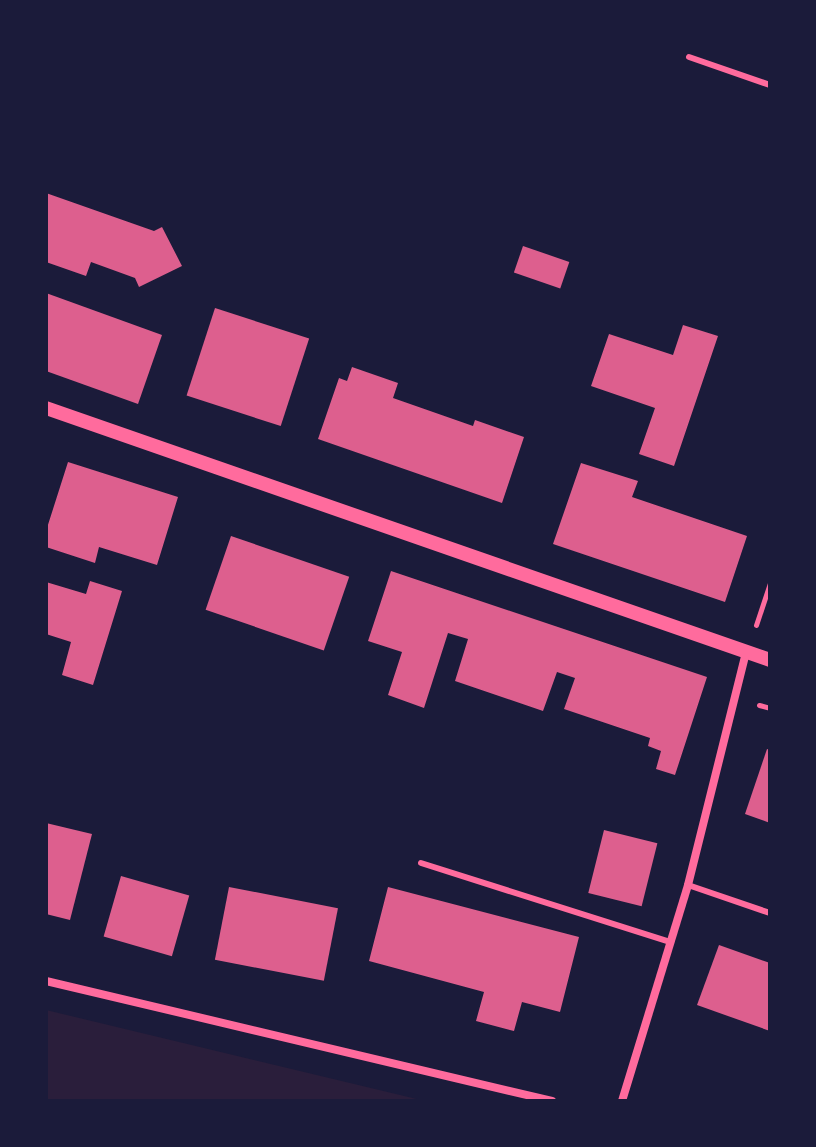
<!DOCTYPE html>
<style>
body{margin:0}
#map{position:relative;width:816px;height:1147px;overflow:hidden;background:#1b1b3a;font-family:"DM Sans",sans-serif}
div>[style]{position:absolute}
.green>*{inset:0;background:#2a1e3b}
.building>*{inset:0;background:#dd5f8e;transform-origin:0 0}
.path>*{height:5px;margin:-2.5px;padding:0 2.5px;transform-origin:2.5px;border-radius:2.5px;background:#ff6b9d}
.service>*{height:6px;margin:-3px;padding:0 3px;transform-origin:3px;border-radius:3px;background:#ff6b9d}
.minor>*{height:8px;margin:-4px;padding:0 4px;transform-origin:4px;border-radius:4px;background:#ff6b9d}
.tertiary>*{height:14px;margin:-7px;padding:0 7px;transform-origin:7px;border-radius:7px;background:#ff6b9d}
span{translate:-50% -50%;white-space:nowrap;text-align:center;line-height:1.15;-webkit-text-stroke:8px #1b1b3a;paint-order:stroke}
.frame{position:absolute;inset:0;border:48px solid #1b1b3a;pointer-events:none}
</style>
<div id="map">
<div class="green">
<div style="clip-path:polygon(46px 1010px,425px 1101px,46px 1101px)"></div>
</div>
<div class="building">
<div style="clip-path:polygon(46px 193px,154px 231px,162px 227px,182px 266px,139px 287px,135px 278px,91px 262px,86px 276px,46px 262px)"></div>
<div style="left:523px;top:246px;width:49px;height:28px;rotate:19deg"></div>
<div style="clip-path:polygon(46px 293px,162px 335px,138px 404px,46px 371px)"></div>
<div style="left:215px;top:308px;width:99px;height:92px;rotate:18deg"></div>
<div style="clip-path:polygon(683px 325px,718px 336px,674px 466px,639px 454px,655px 408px,591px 386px,609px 334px,673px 355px)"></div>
<div style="clip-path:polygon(352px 367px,398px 383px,393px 398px,473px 426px,475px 420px,524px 437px,502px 503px,318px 439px,339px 378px,347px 381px)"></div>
<div style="clip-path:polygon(68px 462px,178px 497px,157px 565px,99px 547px,95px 563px,46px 547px,46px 531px)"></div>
<div style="clip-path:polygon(581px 463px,638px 481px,632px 497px,747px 536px,725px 602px,553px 544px)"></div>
<div style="left:231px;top:536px;width:125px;height:78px;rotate:19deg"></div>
<div style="clip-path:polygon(391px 571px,707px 677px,675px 775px,656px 769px,661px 751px,648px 746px,650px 738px,564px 709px,575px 678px,557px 672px,543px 711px,455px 681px,468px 639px,448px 633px,424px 708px,388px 695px,402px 652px,368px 641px)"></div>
<div style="clip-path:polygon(90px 581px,122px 591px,93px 685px,62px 675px,71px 642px,46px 634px,46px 582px,86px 594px)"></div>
<div style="clip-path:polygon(767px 749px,770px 750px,770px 823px,745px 814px)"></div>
<div style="clip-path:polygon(46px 823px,92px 834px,70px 920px,46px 914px)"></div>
<div style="left:604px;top:830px;width:55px;height:65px;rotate:14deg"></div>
<div style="left:121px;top:876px;width:71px;height:63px;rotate:16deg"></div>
<div style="left:229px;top:887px;width:111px;height:74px;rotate:11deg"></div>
<div style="clip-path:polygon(388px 887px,579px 937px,560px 1012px,522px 1002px,514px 1031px,476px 1021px,484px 992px,369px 961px)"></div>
<div style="clip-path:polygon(719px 945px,770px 963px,770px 1031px,697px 1005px)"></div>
</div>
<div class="path">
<div style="left:756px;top:625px;width:44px;rotate:-71.6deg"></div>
<div style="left:759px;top:705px;width:11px;rotate:15deg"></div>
</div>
<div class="service">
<div style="left:689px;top:57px;width:86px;rotate:19.1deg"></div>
<div style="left:421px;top:863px;width:261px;rotate:17.6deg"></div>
<div style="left:688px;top:885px;width:87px;rotate:18.9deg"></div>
</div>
<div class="minor">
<div style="left:46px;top:981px;width:520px;rotate:13.34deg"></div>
<div style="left:622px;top:1101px;width:226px;rotate:-73deg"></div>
<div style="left:688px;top:885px;width:240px;rotate:-76deg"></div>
</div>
<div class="tertiary">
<div style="left:46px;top:408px;width:767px;rotate:19.19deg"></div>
</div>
<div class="frame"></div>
</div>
